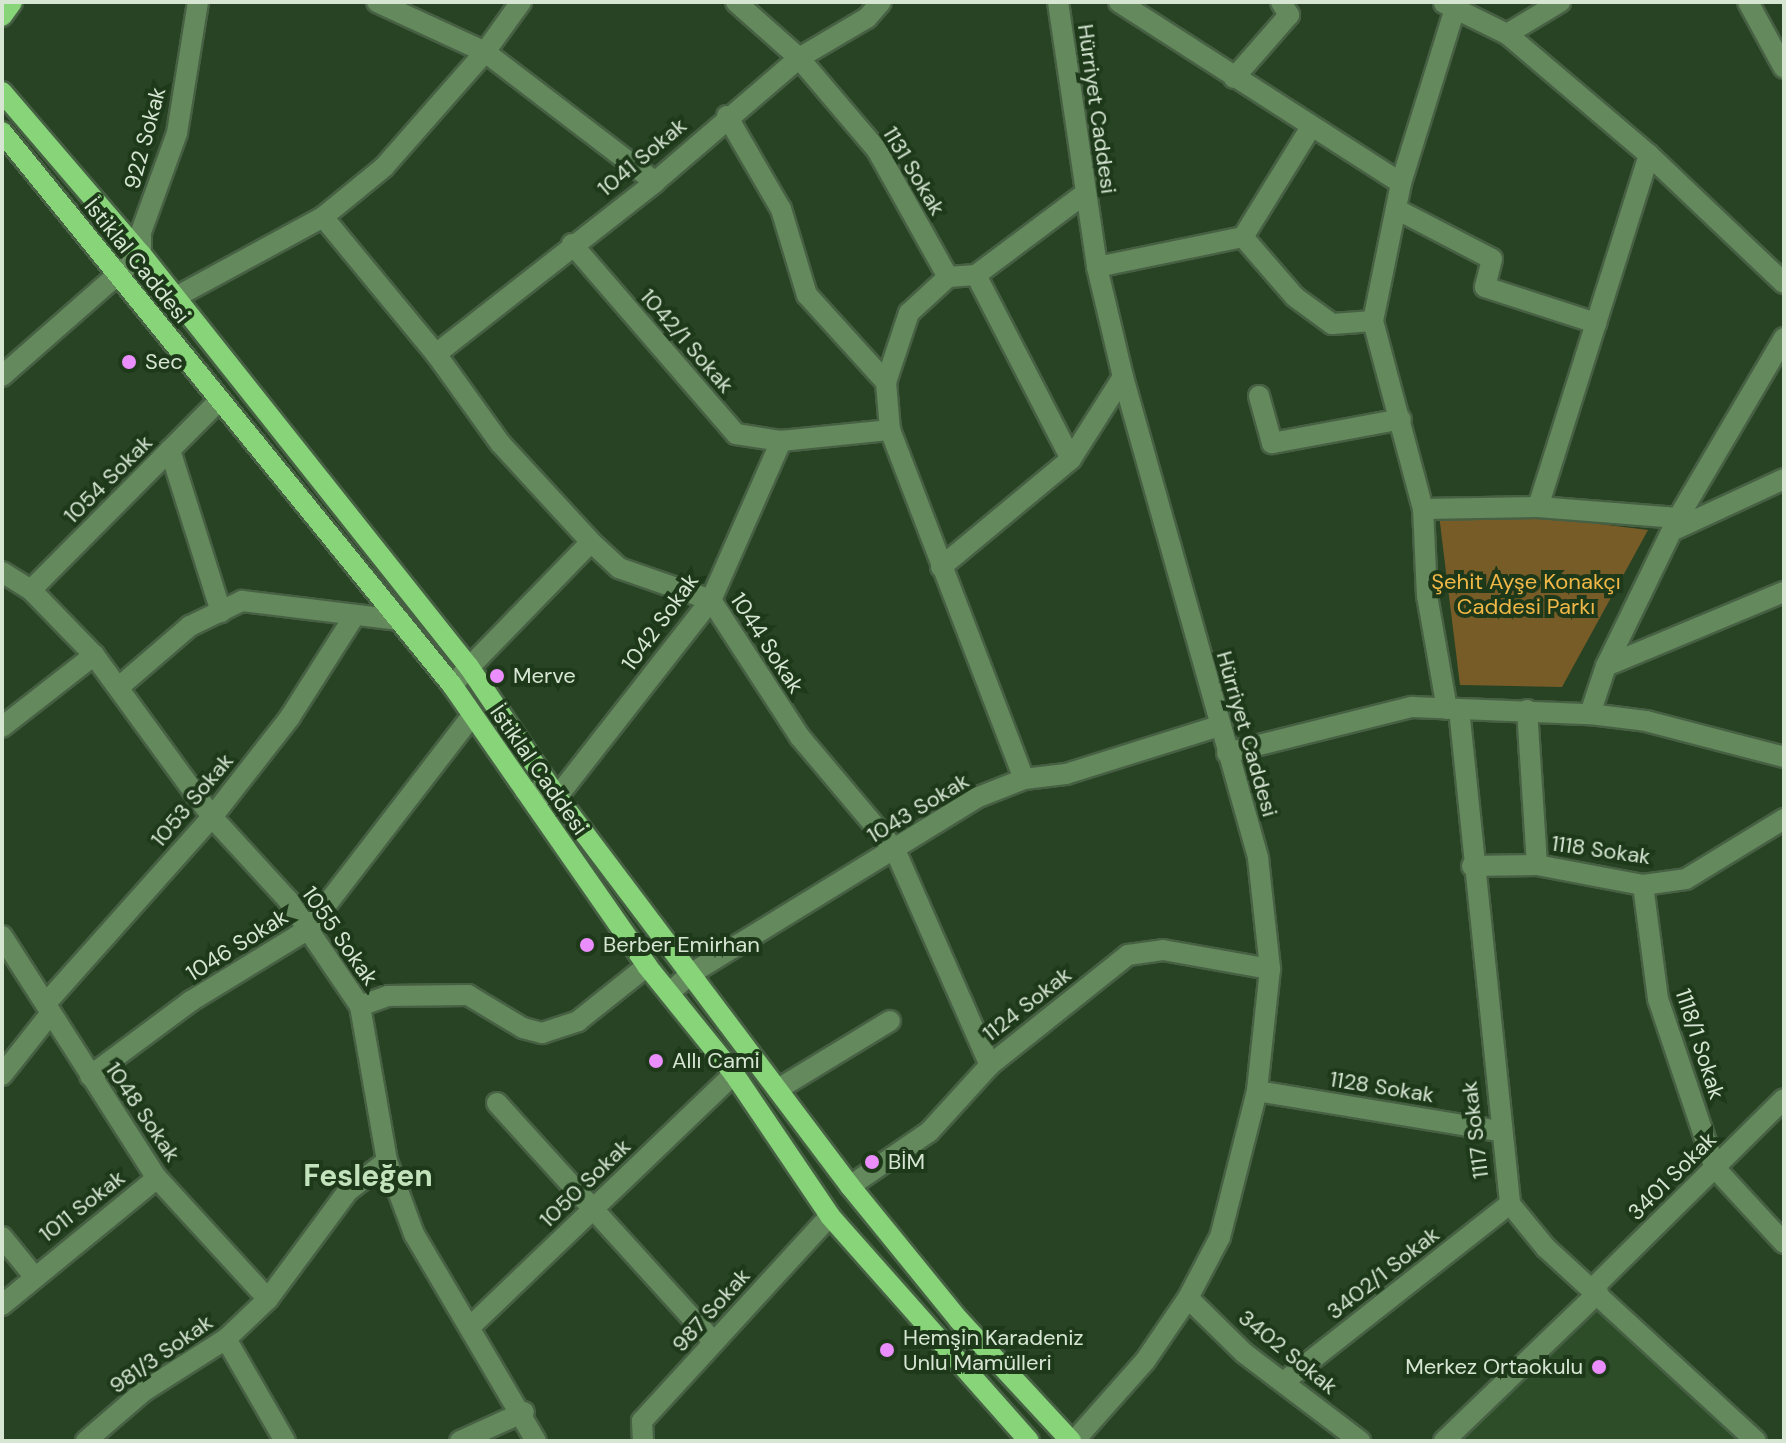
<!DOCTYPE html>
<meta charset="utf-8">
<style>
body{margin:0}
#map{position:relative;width:1786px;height:1443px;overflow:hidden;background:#284324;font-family:"DM Sans",sans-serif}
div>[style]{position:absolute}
.built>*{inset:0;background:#2c4d27}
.green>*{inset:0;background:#785c27}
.roads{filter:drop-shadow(2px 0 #476044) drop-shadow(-2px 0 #476044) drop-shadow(0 2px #476044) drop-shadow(0 -2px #476044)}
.minor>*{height:20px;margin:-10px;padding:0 10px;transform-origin:10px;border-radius:10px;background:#64895d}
.major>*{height:20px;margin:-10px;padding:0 10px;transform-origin:10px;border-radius:10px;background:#87d479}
.dots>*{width:22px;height:22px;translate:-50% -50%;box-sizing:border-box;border:4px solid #1e391a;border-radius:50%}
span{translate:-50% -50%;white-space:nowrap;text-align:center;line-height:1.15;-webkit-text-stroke:8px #1e391a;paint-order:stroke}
.street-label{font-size:22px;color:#d6e6d3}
.poi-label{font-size:22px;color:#d6e6d3}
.left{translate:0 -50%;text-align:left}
.right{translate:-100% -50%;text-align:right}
.park-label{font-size:22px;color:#f1b848}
.district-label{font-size:30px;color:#c2e3bc;font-weight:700}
.frame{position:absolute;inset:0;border:4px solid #d6e6d3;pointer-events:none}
</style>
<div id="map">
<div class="built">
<div style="clip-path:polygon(1598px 1293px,1756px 1441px,1444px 1441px)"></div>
</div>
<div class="green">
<div style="clip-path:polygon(1439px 515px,1543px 517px,1648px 530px,1562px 687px,1460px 685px)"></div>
</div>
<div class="roads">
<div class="minor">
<div style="left:377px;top:2px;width:119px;rotate:24.8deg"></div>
<div style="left:485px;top:52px;width:214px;rotate:37.4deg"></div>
<div style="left:736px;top:2px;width:84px;rotate:41.6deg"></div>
<div style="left:799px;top:58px;width:121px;rotate:49.7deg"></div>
<div style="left:877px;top:150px;width:145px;rotate:60.8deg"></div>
<div style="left:1058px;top:2px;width:268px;rotate:81.6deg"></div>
<div style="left:1097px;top:267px;width:113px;rotate:76.7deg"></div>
<div style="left:1123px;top:377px;width:500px;rotate:74.3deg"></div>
<div style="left:1258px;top:858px;width:112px;rotate:83.8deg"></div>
<div style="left:1270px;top:969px;width:123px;rotate:96.1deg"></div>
<div style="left:1257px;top:1091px;width:151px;rotate:104.2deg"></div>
<div style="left:1220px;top:1237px;width:69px;rotate:117.7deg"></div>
<div style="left:1188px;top:1298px;width:76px;rotate:124.3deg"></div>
<div style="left:1145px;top:1361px;width:107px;rotate:131.6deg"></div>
<div style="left:1119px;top:2px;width:335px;rotate:32.7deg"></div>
<div style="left:1748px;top:2px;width:75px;rotate:61.4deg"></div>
<div style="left:1444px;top:3px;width:70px;rotate:26.2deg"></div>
<div style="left:1507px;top:34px;width:187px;rotate:40.4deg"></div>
<div style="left:1649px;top:155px;width:186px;rotate:43.5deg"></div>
<div style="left:1507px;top:34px;width:62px;rotate:-31.1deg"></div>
<div style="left:1234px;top:78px;width:84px;rotate:-48.9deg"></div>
<div style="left:1289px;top:15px;width:15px;rotate:-122deg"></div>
<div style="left:727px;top:116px;width:108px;rotate:59.9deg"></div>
<div style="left:781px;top:209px;width:90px;rotate:73.2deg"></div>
<div style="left:807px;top:295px;width:118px;rotate:47.8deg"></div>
<div style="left:1311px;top:127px;width:129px;rotate:121.7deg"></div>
<div style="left:1243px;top:237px;width:79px;rotate:49.1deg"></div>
<div style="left:1295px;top:297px;width:46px;rotate:36.1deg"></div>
<div style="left:1332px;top:324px;width:41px;rotate:-4.2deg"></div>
<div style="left:1396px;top:209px;width:108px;rotate:27.5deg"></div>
<div style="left:1492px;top:259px;width:29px;rotate:104deg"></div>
<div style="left:1485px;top:287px;width:117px;rotate:18deg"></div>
<div style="left:323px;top:217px;width:178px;rotate:50.5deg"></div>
<div style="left:436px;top:354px;width:110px;rotate:54.3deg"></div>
<div style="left:500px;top:443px;width:134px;rotate:47.4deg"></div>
<div style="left:591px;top:542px;width:38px;rotate:43deg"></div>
<div style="left:619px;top:568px;width:97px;rotate:19.2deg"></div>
<div style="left:711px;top:600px;width:163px;rotate:57deg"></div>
<div style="left:800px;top:737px;width:148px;rotate:49.9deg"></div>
<div style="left:895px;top:850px;width:235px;rotate:66.2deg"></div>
<div style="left:572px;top:244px;width:251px;rotate:49.2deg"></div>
<div style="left:736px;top:434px;width:46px;rotate:8.8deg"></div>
<div style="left:781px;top:441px;width:110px;rotate:-5.8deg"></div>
<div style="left:1097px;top:267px;width:149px;rotate:-11.6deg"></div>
<div style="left:976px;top:275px;width:207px;rotate:62.7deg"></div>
<div style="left:174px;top:298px;width:170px;rotate:-28.5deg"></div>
<div style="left:323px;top:217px;width:79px;rotate:-39.3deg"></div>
<div style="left:384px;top:167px;width:153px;rotate:-48.7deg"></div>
<div style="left:485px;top:52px;width:62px;rotate:-54.2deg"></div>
<div style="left:436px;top:354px;width:278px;rotate:-38.1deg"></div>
<div style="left:655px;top:182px;width:190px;rotate:-40.7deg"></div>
<div style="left:799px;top:58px;width:79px;rotate:-30.5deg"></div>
<div style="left:867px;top:18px;width:21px;rotate:-49deg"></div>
<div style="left:2px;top:376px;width:185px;rotate:-41.3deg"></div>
<div style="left:141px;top:254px;width:22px;rotate:-90deg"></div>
<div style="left:141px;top:232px;width:105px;rotate:-70deg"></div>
<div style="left:177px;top:133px;width:133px;rotate:-80.9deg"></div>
<div style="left:1259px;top:396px;width:49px;rotate:74.5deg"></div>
<div style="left:1272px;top:443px;width:131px;rotate:-10.5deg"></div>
<div style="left:170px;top:450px;width:170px;rotate:72.5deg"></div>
<div style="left:1538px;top:507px;width:369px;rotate:-72.5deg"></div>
<div style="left:1423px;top:509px;width:115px;rotate:-1deg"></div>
<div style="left:1538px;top:507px;width:140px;rotate:4.5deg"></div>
<div style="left:1676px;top:529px;width:119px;rotate:-24.8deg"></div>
<div style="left:941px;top:567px;width:169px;rotate:-39.7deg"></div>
<div style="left:1071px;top:459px;width:97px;rotate:-57.6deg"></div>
<div style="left:2px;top:572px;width:34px;rotate:32deg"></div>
<div style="left:31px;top:590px;width:91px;rotate:45.9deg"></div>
<div style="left:94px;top:655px;width:200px;rotate:53.9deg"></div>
<div style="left:212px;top:817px;width:113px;rotate:47.5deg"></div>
<div style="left:288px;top:900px;width:128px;rotate:55.8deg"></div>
<div style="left:360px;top:1006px;width:157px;rotate:80.1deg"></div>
<div style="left:387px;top:1161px;width:78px;rotate:69.7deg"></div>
<div style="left:414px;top:1234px;width:240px;rotate:59.5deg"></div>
<div style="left:31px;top:590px;width:265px;rotate:-45.2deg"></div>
<div style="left:1606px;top:666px;width:193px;rotate:-22.6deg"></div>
<div style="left:452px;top:685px;width:199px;rotate:-45.8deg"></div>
<div style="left:119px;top:687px;width:94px;rotate:-40.7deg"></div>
<div style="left:190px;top:626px;width:58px;rotate:-25.7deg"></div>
<div style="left:242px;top:601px;width:159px;rotate:6.9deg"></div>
<div style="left:1447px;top:709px;width:115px;rotate:-100deg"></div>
<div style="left:1427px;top:596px;width:87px;rotate:-92.6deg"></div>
<div style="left:1423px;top:509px;width:195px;rotate:-104.9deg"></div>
<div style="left:1373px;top:321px;width:141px;rotate:-78.5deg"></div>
<div style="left:1401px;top:183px;width:189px;rotate:-72.8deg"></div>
<div style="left:1459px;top:709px;width:498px;rotate:84.1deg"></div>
<div style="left:1510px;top:1204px;width:57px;rotate:50.7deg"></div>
<div style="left:1546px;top:1248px;width:285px;rotate:42.6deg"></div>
<div style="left:1527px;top:710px;width:155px;rotate:86.3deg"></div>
<div style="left:1590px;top:714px;width:51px;rotate:-71.6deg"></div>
<div style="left:1606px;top:666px;width:165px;rotate:-64.1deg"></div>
<div style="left:1678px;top:518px;width:209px;rotate:-59.5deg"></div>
<div style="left:2px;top:727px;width:117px;rotate:-38deg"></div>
<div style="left:1227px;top:753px;width:191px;rotate:-14deg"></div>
<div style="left:1412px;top:707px;width:178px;rotate:2.3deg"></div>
<div style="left:1590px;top:714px;width:56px;rotate:7.1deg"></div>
<div style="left:1646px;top:721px;width:143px;rotate:14.6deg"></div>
<div style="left:1024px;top:779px;width:374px;rotate:-111deg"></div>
<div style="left:890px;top:430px;width:48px;rotate:-94.8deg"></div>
<div style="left:886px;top:382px;width:73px;rotate:-71.6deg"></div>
<div style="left:909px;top:313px;width:53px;rotate:-42.7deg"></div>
<div style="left:948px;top:277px;width:28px;rotate:-4deg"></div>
<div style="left:976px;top:275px;width:134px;rotate:-36.8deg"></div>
<div style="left:525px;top:791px;width:33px;rotate:11deg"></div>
<div style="left:557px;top:797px;width:250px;rotate:-52deg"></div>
<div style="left:711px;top:600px;width:174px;rotate:-66.2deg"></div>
<div style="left:1472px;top:866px;width:65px;rotate:-0.9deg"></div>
<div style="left:1537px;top:865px;width:108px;rotate:10.7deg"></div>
<div style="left:1643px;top:885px;width:43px;rotate:-7.9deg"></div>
<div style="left:1686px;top:879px;width:115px;rotate:-31.5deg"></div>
<div style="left:1643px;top:885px;width:115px;rotate:82.5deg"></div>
<div style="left:1658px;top:999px;width:178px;rotate:71.4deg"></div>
<div style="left:1715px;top:1168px;width:102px;rotate:47.4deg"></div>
<div style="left:2px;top:936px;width:287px;rotate:57.4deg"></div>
<div style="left:157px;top:1178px;width:164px;rotate:47.5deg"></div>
<div style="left:669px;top:993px;width:30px;rotate:-41deg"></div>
<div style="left:692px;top:973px;width:334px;rotate:-31.6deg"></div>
<div style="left:976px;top:798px;width:52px;rotate:-21.6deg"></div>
<div style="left:1024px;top:779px;width:42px;rotate:-6.8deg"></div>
<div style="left:1066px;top:774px;width:160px;rotate:-17.4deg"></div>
<div style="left:48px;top:1001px;width:246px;rotate:-48.3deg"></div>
<div style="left:212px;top:817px;width:127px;rotate:-52deg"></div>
<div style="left:290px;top:717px;width:121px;rotate:-57.5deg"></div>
<div style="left:360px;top:1006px;width:29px;rotate:-20deg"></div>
<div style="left:387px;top:996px;width:81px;rotate:-0.7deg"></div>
<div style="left:468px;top:995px;width:64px;rotate:31deg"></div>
<div style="left:523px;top:1028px;width:20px;rotate:15deg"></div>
<div style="left:542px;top:1033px;width:38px;rotate:-18deg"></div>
<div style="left:578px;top:1021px;width:88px;rotate:-38.6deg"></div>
<div style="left:2px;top:1075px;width:79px;rotate:-51.7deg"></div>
<div style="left:90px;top:1076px;width:126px;rotate:-36.6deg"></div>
<div style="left:191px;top:1001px;width:136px;rotate:-31.5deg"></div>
<div style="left:307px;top:930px;width:270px;rotate:-52.4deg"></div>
<div style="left:778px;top:1089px;width:131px;rotate:-31.3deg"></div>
<div style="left:1257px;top:1091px;width:245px;rotate:9.4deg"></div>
<div style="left:497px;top:1103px;width:323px;rotate:47.8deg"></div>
<div style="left:850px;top:1186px;width:96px;rotate:-34.4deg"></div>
<div style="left:929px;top:1132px;width:91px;rotate:-47.7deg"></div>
<div style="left:990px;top:1065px;width:176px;rotate:-38.6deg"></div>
<div style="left:1128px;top:955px;width:35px;rotate:-8deg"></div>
<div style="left:1163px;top:950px;width:109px;rotate:10.1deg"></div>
<div style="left:2px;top:1237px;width:49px;rotate:50.8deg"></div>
<div style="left:1594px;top:1287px;width:267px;rotate:-44.7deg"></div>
<div style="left:1188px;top:1298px;width:78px;rotate:44.5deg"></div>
<div style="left:1244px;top:1353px;width:146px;rotate:37.2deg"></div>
<div style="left:2px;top:1305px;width:200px;rotate:-39.3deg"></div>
<div style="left:470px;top:1327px;width:366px;rotate:-43.8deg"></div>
<div style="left:226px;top:1339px;width:118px;rotate:60deg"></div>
<div style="left:1286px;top:1380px;width:285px;rotate:-38.2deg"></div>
<div style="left:86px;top:1441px;width:77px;rotate:-40.8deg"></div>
<div style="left:144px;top:1391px;width:97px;rotate:-32.4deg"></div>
<div style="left:226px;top:1339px;width:58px;rotate:-43.6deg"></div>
<div style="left:268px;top:1299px;width:134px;rotate:-53.5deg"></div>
<div style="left:348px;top:1191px;width:49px;rotate:-37.6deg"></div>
<div style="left:460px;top:1441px;width:70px;rotate:-24.4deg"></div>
<div style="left:643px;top:1441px;width:20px;rotate:-93deg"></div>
<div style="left:642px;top:1421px;width:278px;rotate:-47.5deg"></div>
<div style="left:1444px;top:1441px;width:214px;rotate:-43.9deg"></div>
</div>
<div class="major">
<div style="left:2px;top:16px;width:17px;rotate:-54deg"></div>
<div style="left:2px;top:92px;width:213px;rotate:49.4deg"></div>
<div style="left:141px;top:254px;width:527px;rotate:51.54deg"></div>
<div style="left:469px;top:667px;width:157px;rotate:55.9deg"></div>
<div style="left:557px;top:797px;width:487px;rotate:53deg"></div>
<div style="left:850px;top:1186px;width:173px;rotate:50.9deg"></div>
<div style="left:959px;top:1320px;width:165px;rotate:47.2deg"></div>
<div style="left:2px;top:132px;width:713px;rotate:50.86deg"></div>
<div style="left:452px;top:685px;width:342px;rotate:55.2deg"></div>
<div style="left:647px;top:966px;width:139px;rotate:51.1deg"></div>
<div style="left:734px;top:1074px;width:171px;rotate:55.9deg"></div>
<div style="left:830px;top:1216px;width:300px;rotate:48.5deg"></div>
</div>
</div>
<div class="dots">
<div style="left:129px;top:362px;background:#ea8dfd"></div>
<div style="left:497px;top:676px;background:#ea8dfd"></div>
<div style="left:587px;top:945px;background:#ea8dfd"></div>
<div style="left:656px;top:1061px;background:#ea8dfd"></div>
<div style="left:872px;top:1162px;background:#ea8dfd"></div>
<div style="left:887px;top:1350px;background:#ea8dfd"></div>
<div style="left:1599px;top:1367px;background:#ea8dfd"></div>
</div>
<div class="street-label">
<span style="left:1097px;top:109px;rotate:82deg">Hürriyet Caddesi</span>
<span style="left:145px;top:138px;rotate:-75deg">922 Sokak</span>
<span style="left:642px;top:157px;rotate:-40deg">1041 Sokak</span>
<span style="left:914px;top:171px;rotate:59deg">1131 Sokak</span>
<span style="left:137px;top:261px;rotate:51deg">İstiklal Caddesi</span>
<span style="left:687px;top:341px;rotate:49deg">1042/1 Sokak</span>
<span style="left:108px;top:479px;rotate:-45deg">1054 Sokak</span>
<span style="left:660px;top:622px;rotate:-54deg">1042 Sokak</span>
<span style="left:767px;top:643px;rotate:57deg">1044 Sokak</span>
<span style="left:1247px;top:734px;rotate:74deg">Hürriyet Caddesi</span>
<span style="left:539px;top:770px;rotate:55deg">İstiklal Caddesi</span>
<span style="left:192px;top:800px;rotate:-50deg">1053 Sokak</span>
<span style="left:918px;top:808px;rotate:-31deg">1043 Sokak</span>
<span style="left:1601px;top:850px;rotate:8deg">1118 Sokak</span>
<span style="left:340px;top:936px;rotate:55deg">1055 Sokak</span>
<span style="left:237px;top:945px;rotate:-32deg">1046 Sokak</span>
<span style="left:1027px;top:1004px;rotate:-38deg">1124 Sokak</span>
<span style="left:1700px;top:1044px;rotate:72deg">1118/1 Sokak</span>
<span style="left:1382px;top:1087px;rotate:9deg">1128 Sokak</span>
<span style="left:143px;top:1112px;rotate:56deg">1048 Sokak</span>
<span style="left:1475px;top:1130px;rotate:-97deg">1117 Sokak</span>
<span style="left:1672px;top:1176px;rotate:-45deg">3401 Sokak</span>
<span style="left:585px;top:1183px;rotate:-44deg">1050 Sokak</span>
<span style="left:82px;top:1206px;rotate:-38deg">1011 Sokak</span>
<span style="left:1383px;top:1273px;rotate:-38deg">3402/1 Sokak</span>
<span style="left:711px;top:1310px;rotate:-48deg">987 Sokak</span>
<span style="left:1288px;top:1352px;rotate:39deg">3402 Sokak</span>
<span style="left:161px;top:1354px;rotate:-35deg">981/3 Sokak</span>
</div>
<div class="poi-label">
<span class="left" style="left:145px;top:362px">Sec</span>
<span class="left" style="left:513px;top:676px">Merve</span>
<span class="left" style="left:603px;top:945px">Berber Emirhan</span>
<span class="left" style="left:672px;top:1061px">Allı Cami</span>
<span class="left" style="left:888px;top:1162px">BİM</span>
<span class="left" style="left:903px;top:1350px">Hemşin Karadeniz<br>Unlu Mamülleri</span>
<span class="right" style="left:1583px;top:1367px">Merkez Ortaokulu</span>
</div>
<div class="park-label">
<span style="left:1526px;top:594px">Şehit Ayşe Konakçı<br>Caddesi Parkı</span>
</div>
<div class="district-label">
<span style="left:368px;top:1176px">Fesleğen</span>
</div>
<div class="frame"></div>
</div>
